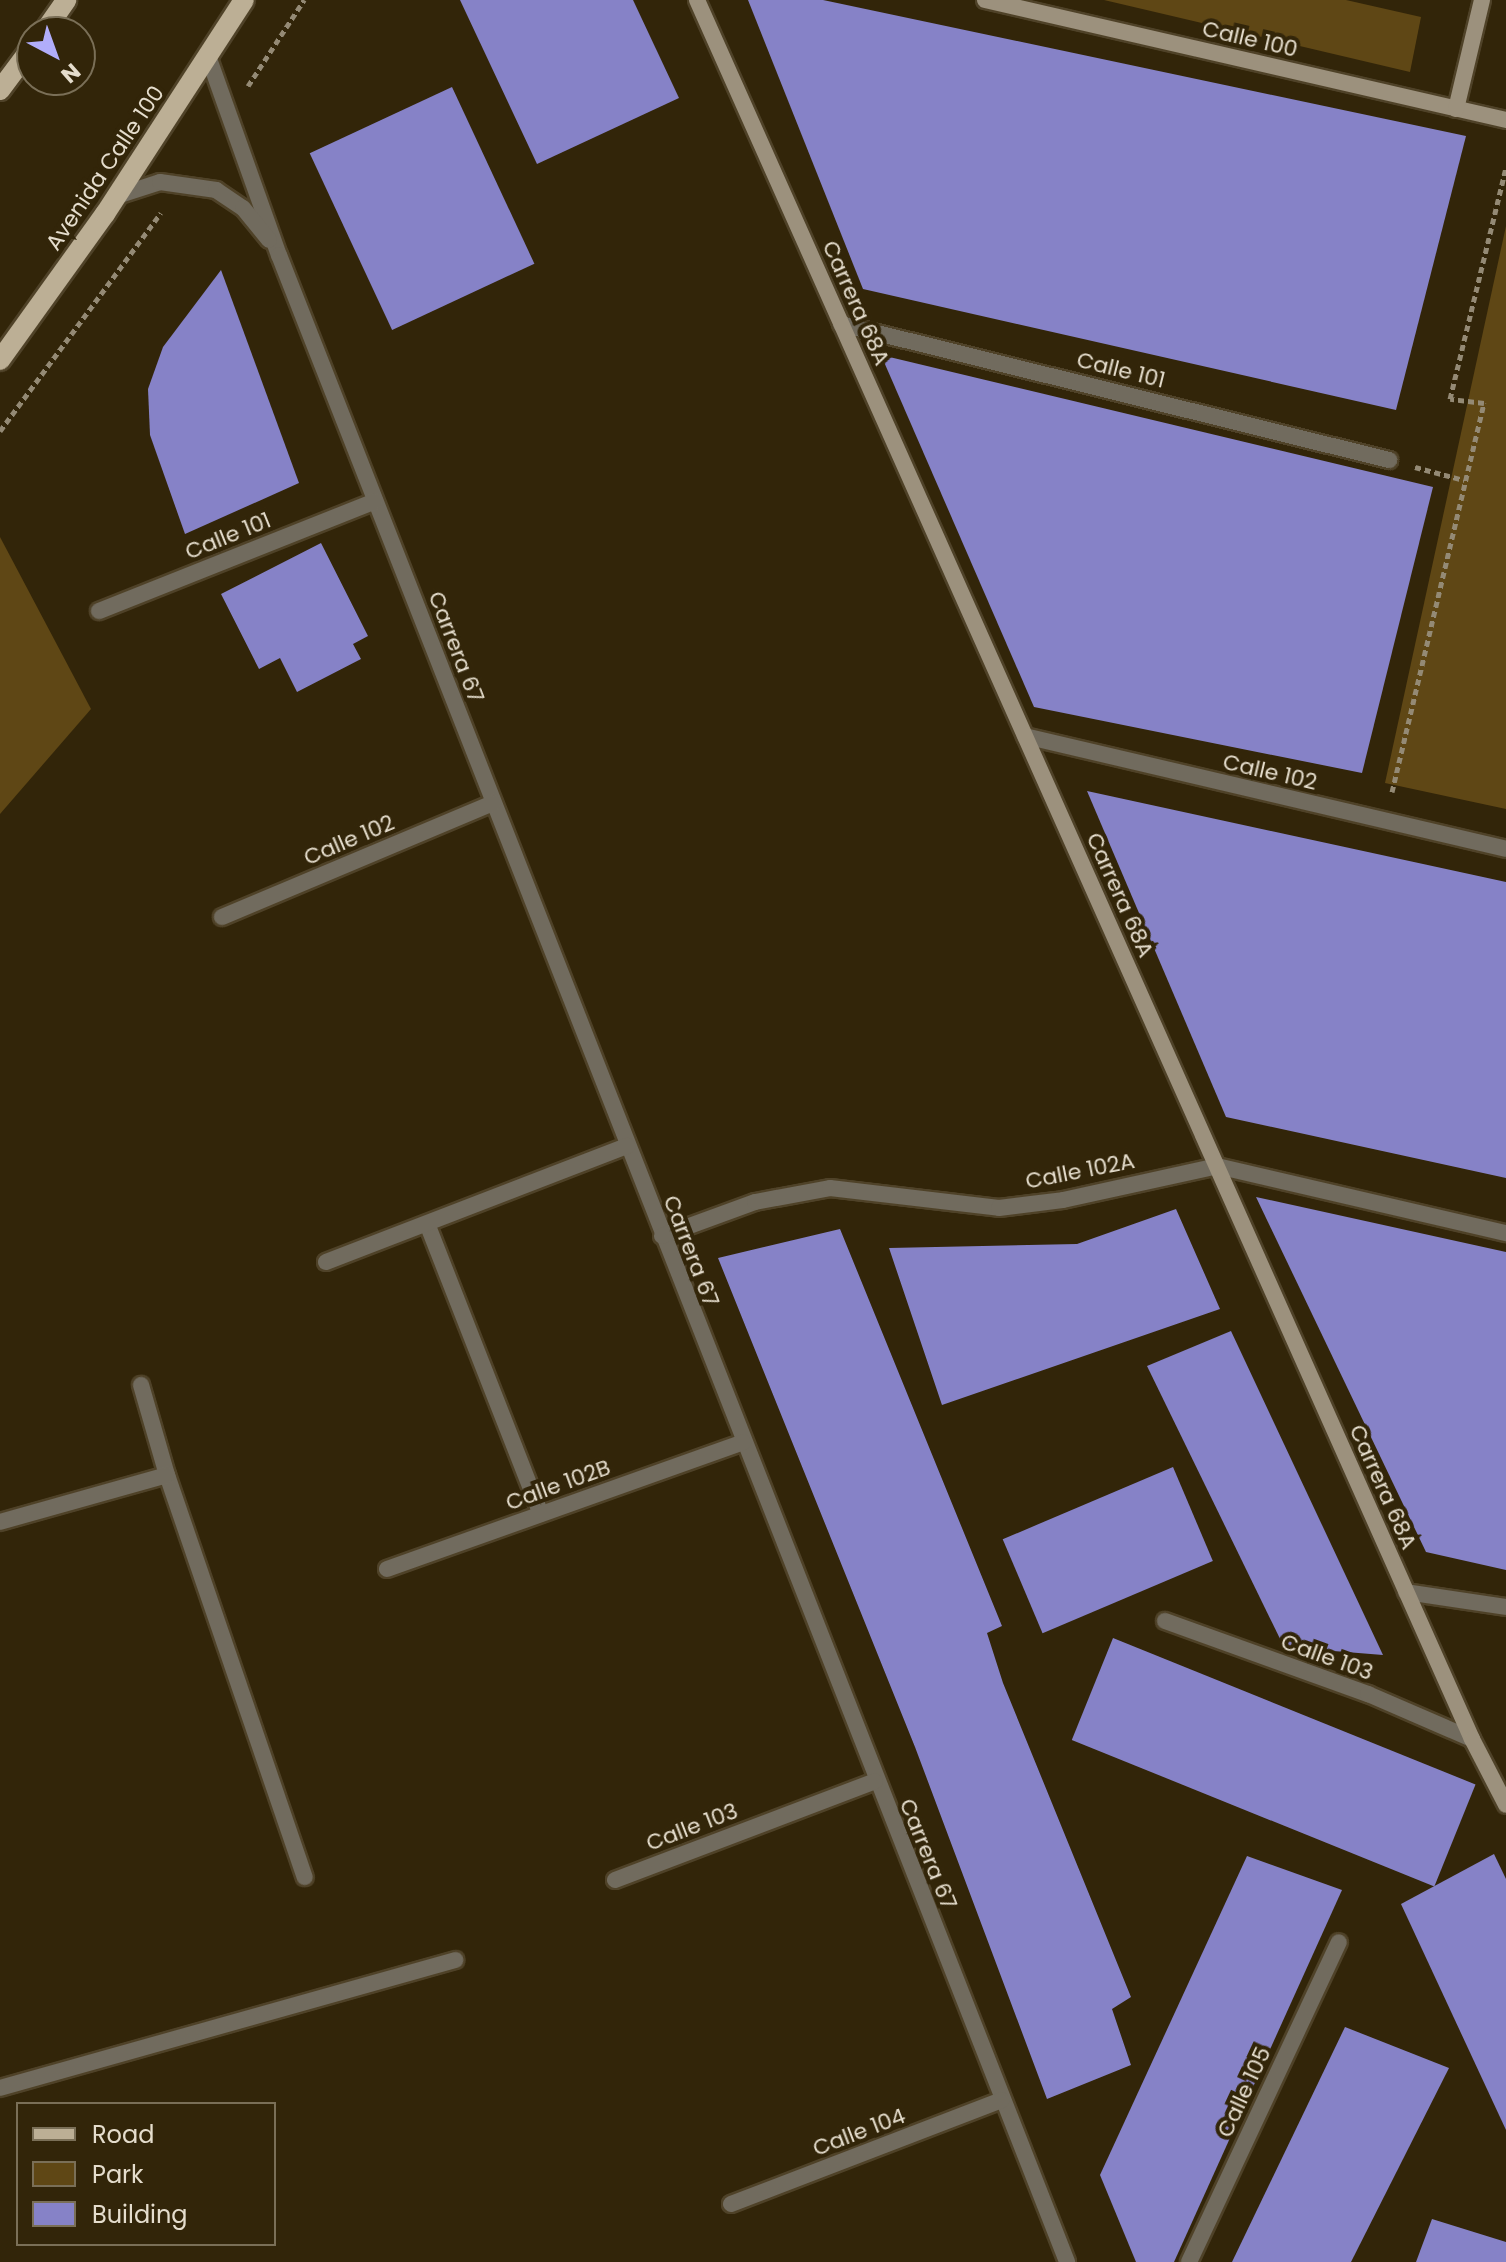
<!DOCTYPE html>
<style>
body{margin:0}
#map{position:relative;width:1506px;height:2262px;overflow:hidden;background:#322509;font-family:Poppins,sans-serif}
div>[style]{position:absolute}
.green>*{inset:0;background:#5f4715}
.building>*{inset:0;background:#8682c7;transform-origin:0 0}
.path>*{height:5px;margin-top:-2.5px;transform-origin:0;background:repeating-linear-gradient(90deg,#948a75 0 6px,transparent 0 10px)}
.roads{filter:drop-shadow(2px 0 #4f4228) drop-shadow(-2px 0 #4f4228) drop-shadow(0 2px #4f4228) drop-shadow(0 -2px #4f4228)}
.lane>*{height:16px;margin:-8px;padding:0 8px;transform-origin:8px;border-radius:8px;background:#716b5e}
.street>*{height:16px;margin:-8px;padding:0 8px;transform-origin:8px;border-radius:8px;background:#716b5e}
.secondary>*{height:16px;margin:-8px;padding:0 8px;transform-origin:8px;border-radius:8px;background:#9c917d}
.primary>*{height:20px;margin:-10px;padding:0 10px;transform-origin:10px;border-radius:10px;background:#bcaf95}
span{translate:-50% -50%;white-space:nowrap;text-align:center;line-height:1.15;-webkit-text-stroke:8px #322509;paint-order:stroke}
.street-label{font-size:22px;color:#e5ddcd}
.legend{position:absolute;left:16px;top:2102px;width:260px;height:144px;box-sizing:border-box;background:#322509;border:2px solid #7a6f57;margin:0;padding:10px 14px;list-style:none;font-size:24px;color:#e5ddcd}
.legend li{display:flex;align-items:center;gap:16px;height:40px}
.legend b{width:40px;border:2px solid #7a6f57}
.north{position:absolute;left:16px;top:16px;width:80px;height:80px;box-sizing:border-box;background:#322509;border:2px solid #7a6f57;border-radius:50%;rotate:139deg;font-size:22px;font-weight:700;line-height:32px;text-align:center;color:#e5ddcd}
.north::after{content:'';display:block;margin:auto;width:28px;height:36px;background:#b1adfa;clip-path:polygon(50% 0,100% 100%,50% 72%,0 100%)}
</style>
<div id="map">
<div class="green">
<div style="clip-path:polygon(1104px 0,1346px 0,1421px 17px,1410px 72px)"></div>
<div style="clip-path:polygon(1506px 226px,1506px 809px,1385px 783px)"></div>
<div style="clip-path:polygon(0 537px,91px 709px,0 814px)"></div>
</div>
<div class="building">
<div style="clip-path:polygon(460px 0,633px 0,679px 98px,537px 164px)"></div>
<div style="clip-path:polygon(748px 0,823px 0,1466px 136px,1396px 410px,863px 289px)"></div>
<div style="left:452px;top:87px;width:195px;height:157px;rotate:65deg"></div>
<div style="clip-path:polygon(221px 270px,299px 483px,185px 534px,150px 435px,148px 389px,163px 347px)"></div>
<div style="clip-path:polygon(881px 355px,1433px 487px,1362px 773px,1034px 707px)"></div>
<div style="clip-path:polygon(321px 543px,368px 636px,353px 644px,361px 659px,297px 692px,280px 658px,259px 669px,221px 594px)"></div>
<div style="clip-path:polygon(1087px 791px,1506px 882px,1506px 1178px,1226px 1117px)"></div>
<div style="clip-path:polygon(1256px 1197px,1506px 1252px,1506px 1570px,1426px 1552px)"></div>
<div style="clip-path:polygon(1176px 1209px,1220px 1309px,942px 1405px,889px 1248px,1077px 1244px)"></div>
<div style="clip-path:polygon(840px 1229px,1002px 1626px,987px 1633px,1003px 1683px,1131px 1997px,1112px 2009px,1131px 2065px,1047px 2099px,915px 1747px,718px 1258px)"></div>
<div style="clip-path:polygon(1231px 1331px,1383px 1655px,1284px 1647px,1147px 1366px)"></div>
<div style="left:1173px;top:1467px;width:102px;height:185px;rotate:67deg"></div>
<div style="left:1113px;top:1638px;width:391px;height:110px;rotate:22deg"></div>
<div style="clip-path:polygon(1494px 1854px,1506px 1879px,1506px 2130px,1401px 1904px)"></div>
<div style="clip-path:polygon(1247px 1856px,1342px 1890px,1174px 2262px,1136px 2262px,1100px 2175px)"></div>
<div style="clip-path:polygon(1345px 2027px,1449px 2068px,1351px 2262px,1232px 2262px)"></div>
<div style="clip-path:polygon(1432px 2219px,1506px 2242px,1506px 2262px,1416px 2262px)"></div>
</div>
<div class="path">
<div style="left:248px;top:86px;width:103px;rotate:-56.9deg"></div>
<div style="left:0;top:431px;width:271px;rotate:-53.6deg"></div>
<div style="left:1415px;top:467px;width:51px;rotate:14.9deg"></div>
<div style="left:1392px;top:792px;width:400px;rotate:-76.7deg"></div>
<div style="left:1484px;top:403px;width:34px;rotate:-173deg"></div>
<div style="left:1450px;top:399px;width:238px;rotate:-76.4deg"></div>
</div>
<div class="roads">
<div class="lane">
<div style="left:141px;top:1385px;width:94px;rotate:73.9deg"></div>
<div style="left:167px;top:1475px;width:425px;rotate:71.1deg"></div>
<div style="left:0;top:1522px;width:173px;rotate:-15.7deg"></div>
<div style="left:0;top:2088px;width:473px;rotate:-15.7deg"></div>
</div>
<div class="street">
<div style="left:208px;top:56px;width:211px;rotate:70.4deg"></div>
<div style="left:279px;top:255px;width:2156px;rotate:68.56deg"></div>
<div style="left:117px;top:196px;width:45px;rotate:-18deg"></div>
<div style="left:160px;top:182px;width:57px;rotate:8.1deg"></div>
<div style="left:216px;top:190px;width:32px;rotate:34deg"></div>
<div style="left:243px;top:208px;width:41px;rotate:50.9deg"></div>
<div style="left:841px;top:324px;width:565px;rotate:13.94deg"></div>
<div style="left:99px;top:611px;width:297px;rotate:-21.7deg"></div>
<div style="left:1025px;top:736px;width:494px;rotate:13.2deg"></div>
<div style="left:222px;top:917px;width:294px;rotate:-22.8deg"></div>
<div style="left:428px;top:1226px;width:309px;rotate:68.6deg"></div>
<div style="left:662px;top:1236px;width:99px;rotate:-20.1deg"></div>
<div style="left:755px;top:1202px;width:76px;rotate:-10.6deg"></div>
<div style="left:830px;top:1188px;width:170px;rotate:6.7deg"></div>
<div style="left:999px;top:1208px;width:64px;rotate:-7.1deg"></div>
<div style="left:1063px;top:1200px;width:158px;rotate:-12.4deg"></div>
<div style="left:1217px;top:1166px;width:297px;rotate:13.1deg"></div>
<div style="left:326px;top:1262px;width:323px;rotate:-21.1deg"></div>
<div style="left:387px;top:1569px;width:378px;rotate:-19.6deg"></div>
<div style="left:1406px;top:1592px;width:101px;rotate:8.5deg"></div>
<div style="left:1165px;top:1621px;width:216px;rotate:19.8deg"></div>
<div style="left:1368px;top:1694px;width:113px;rotate:23.4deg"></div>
<div style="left:615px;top:1880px;width:278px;rotate:-20.8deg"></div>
<div style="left:731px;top:2204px;width:290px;rotate:-21deg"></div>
<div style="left:1189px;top:2262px;width:353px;rotate:-64.9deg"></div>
</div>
<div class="secondary">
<div style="left:697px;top:0;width:1904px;rotate:65.98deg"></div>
<div style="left:1472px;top:1739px;width:74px;rotate:62.7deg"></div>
<div style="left:985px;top:0;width:535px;rotate:12.97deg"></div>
<div style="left:1456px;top:109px;width:112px;rotate:-76.6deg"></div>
</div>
<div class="primary">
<div style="left:44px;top:32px;width:39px;rotate:-55deg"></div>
<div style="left:0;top:90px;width:54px;rotate:-53.3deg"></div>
<div style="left:0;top:360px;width:180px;rotate:-54.3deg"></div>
<div style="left:105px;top:214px;width:255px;rotate:-57deg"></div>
</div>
</div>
<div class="street-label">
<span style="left:1250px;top:39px;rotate:13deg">Calle 100</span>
<span style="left:105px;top:168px;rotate:-56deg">Avenida Calle 100</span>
<span style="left:856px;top:303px;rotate:66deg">Carrera 68A</span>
<span style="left:1121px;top:370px;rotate:14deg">Calle 101</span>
<span style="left:228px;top:536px;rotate:-22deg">Calle 101</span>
<span style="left:456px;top:647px;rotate:69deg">Carrera 67</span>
<span style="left:1270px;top:772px;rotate:13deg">Calle 102</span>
<span style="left:349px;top:840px;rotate:-23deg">Calle 102</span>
<span style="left:1120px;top:895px;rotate:66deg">Carrera 68A</span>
<span style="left:1080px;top:1171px;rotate:-11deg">Calle 102A</span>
<span style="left:691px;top:1251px;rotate:69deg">Carrera 67</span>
<span style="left:558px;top:1485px;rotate:-20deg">Calle 102B</span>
<span style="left:1383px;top:1487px;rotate:66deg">Carrera 68A</span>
<span style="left:1327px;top:1657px;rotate:20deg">Calle 103</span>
<span style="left:692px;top:1827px;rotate:-21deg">Calle 103</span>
<span style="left:928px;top:1854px;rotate:68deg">Carrera 67</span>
<span style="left:1244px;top:2092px;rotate:-65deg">Calle 105</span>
<span style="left:859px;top:2132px;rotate:-21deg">Calle 104</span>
</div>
<ul class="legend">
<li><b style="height:10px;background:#bcaf95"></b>Road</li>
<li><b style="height:22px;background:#5f4715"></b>Park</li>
<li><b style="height:22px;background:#8682c7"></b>Building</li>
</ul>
<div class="north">N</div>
</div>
